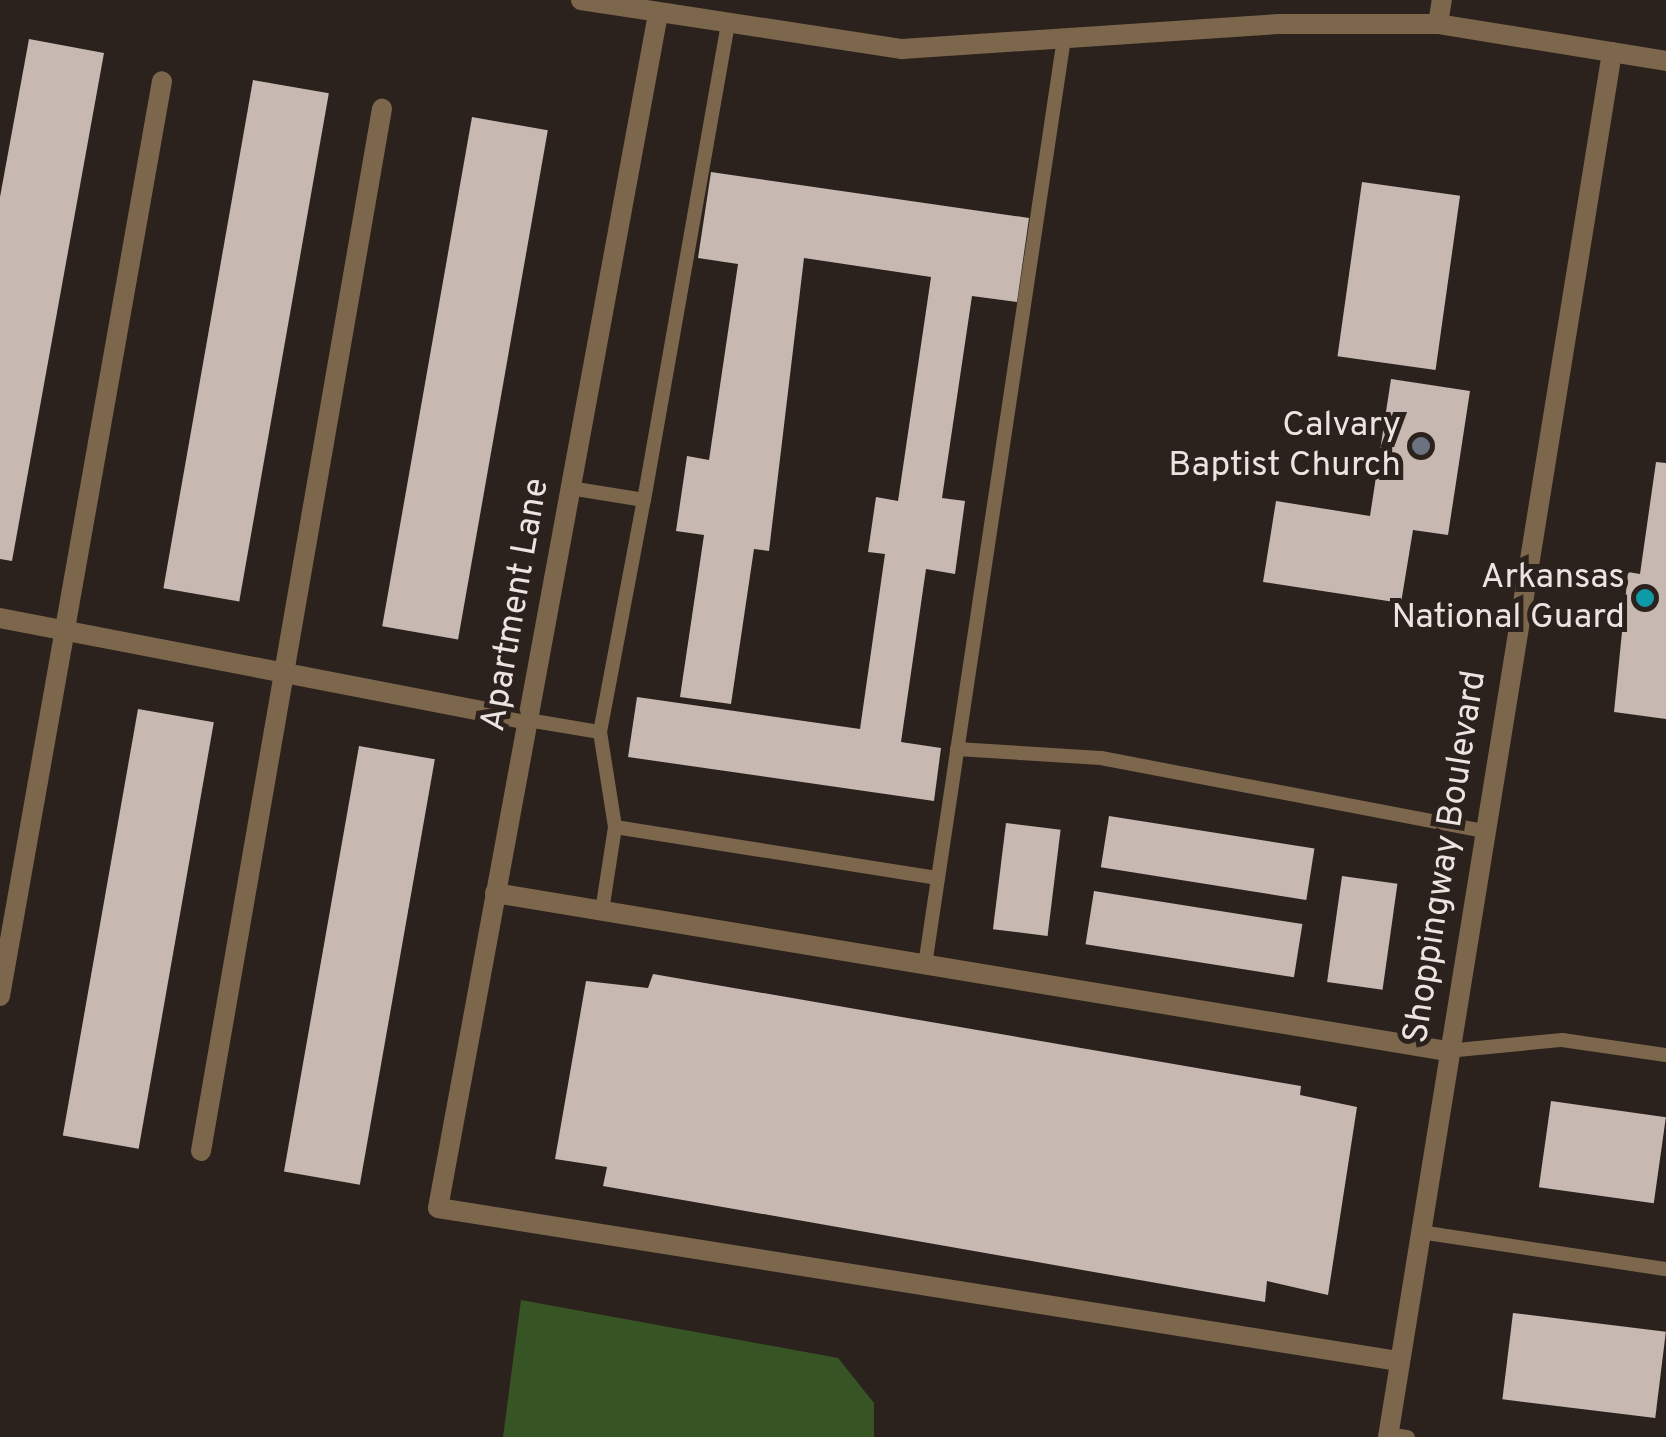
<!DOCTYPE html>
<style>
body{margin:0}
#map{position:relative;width:1666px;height:1437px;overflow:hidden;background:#2c221d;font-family:Overpass,sans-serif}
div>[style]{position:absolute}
.green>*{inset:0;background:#375524}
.building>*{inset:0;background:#c7b8b2;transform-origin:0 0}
.service>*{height:14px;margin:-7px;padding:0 7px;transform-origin:7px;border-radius:7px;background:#7c674d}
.minor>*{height:20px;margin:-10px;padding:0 10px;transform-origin:10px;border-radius:10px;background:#7c674d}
.tertiary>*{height:20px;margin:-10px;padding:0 10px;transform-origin:10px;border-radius:10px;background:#7c674d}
.dots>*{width:28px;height:28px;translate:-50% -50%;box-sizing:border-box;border:5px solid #2c221d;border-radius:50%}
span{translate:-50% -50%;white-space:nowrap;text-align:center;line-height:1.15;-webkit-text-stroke:10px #2c221d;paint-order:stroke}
.poi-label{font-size:35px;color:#ebe4e1}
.right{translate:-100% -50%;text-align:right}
.street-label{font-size:35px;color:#ebe4e1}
</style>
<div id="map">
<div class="green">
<div style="clip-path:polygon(521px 1300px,838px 1358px,874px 1403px,874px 1437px,503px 1437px)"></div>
</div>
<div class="building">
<div style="clip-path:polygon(29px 39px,104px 53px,12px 561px,0 559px,0 197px)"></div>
<div style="left:253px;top:80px;width:77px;height:516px;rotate:10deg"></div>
<div style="left:472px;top:117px;width:77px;height:517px;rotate:10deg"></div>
<div style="clip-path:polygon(711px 172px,1029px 218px,1017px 302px,972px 296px,942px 498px,965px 501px,955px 574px,926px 569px,901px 742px,941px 748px,934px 801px,628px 757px,637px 697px,860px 729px,885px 554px,868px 552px,876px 497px,898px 501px,931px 277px,804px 258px,769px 551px,754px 549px,731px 704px,680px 697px,704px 535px,676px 531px,687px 456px,709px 460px,738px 264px,698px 258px)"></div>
<div style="left:1362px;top:182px;width:99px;height:176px;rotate:8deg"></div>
<div style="clip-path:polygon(1391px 379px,1470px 391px,1448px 535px,1413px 530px,1401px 603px,1263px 582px,1276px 501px,1370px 516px)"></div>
<div style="clip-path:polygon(1656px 462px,1666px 463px,1666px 719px,1614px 712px,1628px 572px,1640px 574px)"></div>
<div style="left:138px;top:709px;width:77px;height:433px;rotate:10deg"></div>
<div style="left:359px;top:746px;width:77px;height:432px;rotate:10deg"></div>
<div style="left:1109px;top:816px;width:208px;height:52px;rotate:9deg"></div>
<div style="left:1006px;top:823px;width:55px;height:107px;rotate:7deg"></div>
<div style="left:1342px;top:876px;width:56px;height:107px;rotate:8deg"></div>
<div style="left:1094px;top:891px;width:211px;height:54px;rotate:9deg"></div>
<div style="clip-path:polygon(653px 974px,1301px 1086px,1300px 1095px,1357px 1107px,1328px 1295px,1267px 1281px,1265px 1302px,603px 1186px,607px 1167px,555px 1159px,586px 981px,648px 988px)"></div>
<div style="left:1551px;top:1101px;width:116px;height:87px;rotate:8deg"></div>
<div style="left:1513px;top:1313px;width:154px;height:87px;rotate:7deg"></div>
</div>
<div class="service">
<div style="left:644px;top:500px;width:483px;rotate:-80deg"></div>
<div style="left:528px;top:720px;width:73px;rotate:9.5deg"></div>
<div style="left:600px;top:732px;width:236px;rotate:-79.3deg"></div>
<div style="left:644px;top:500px;width:75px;rotate:-170.8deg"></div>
<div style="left:600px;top:732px;width:96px;rotate:81deg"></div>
<div style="left:615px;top:827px;width:85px;rotate:98.8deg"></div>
<div style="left:957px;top:749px;width:144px;rotate:3.6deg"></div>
<div style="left:1101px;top:758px;width:389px;rotate:10.8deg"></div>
<div style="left:615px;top:827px;width:327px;rotate:9deg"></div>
<div style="left:925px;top:965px;width:937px;rotate:-81.47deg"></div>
<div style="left:1447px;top:1051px;width:116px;rotate:-5.5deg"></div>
<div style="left:1562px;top:1040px;width:105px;rotate:8.2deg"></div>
<div style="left:1420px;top:1232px;width:249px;rotate:8.6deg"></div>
<div style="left:1388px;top:1434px;width:20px;rotate:9deg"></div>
</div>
<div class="minor">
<div style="left:658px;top:14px;width:1214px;rotate:100.44deg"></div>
<div style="left:438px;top:1208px;width:973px;rotate:9.05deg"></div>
<div style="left:1438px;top:24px;width:24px;rotate:-81deg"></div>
<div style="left:0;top:618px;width:538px;rotate:10.93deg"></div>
<div style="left:495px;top:893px;width:964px;rotate:9.43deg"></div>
<div style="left:0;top:996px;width:929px;rotate:-79.96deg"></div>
<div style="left:201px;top:1151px;width:1058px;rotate:-80.15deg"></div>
<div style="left:1388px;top:1437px;width:1403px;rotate:-80.81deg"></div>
</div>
<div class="tertiary">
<div style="left:581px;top:0;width:325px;rotate:8.7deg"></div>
<div style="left:902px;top:49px;width:379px;rotate:-3.8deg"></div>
<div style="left:1280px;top:24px;width:158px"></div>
<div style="left:1438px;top:24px;width:231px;rotate:9.2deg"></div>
</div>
<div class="dots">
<div style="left:1421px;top:446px;background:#6b7280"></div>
<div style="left:1645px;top:598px;background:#0f9aa8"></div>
</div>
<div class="poi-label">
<span class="right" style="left:1401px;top:446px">Calvary<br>Baptist Church</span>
<span class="right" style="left:1625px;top:598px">Arkansas<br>National Guard</span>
</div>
<div class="street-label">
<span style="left:516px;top:605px;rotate:-80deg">Apartment Lane</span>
<span style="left:1446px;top:857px;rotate:-81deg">Shoppingway Boulevard</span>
</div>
</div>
